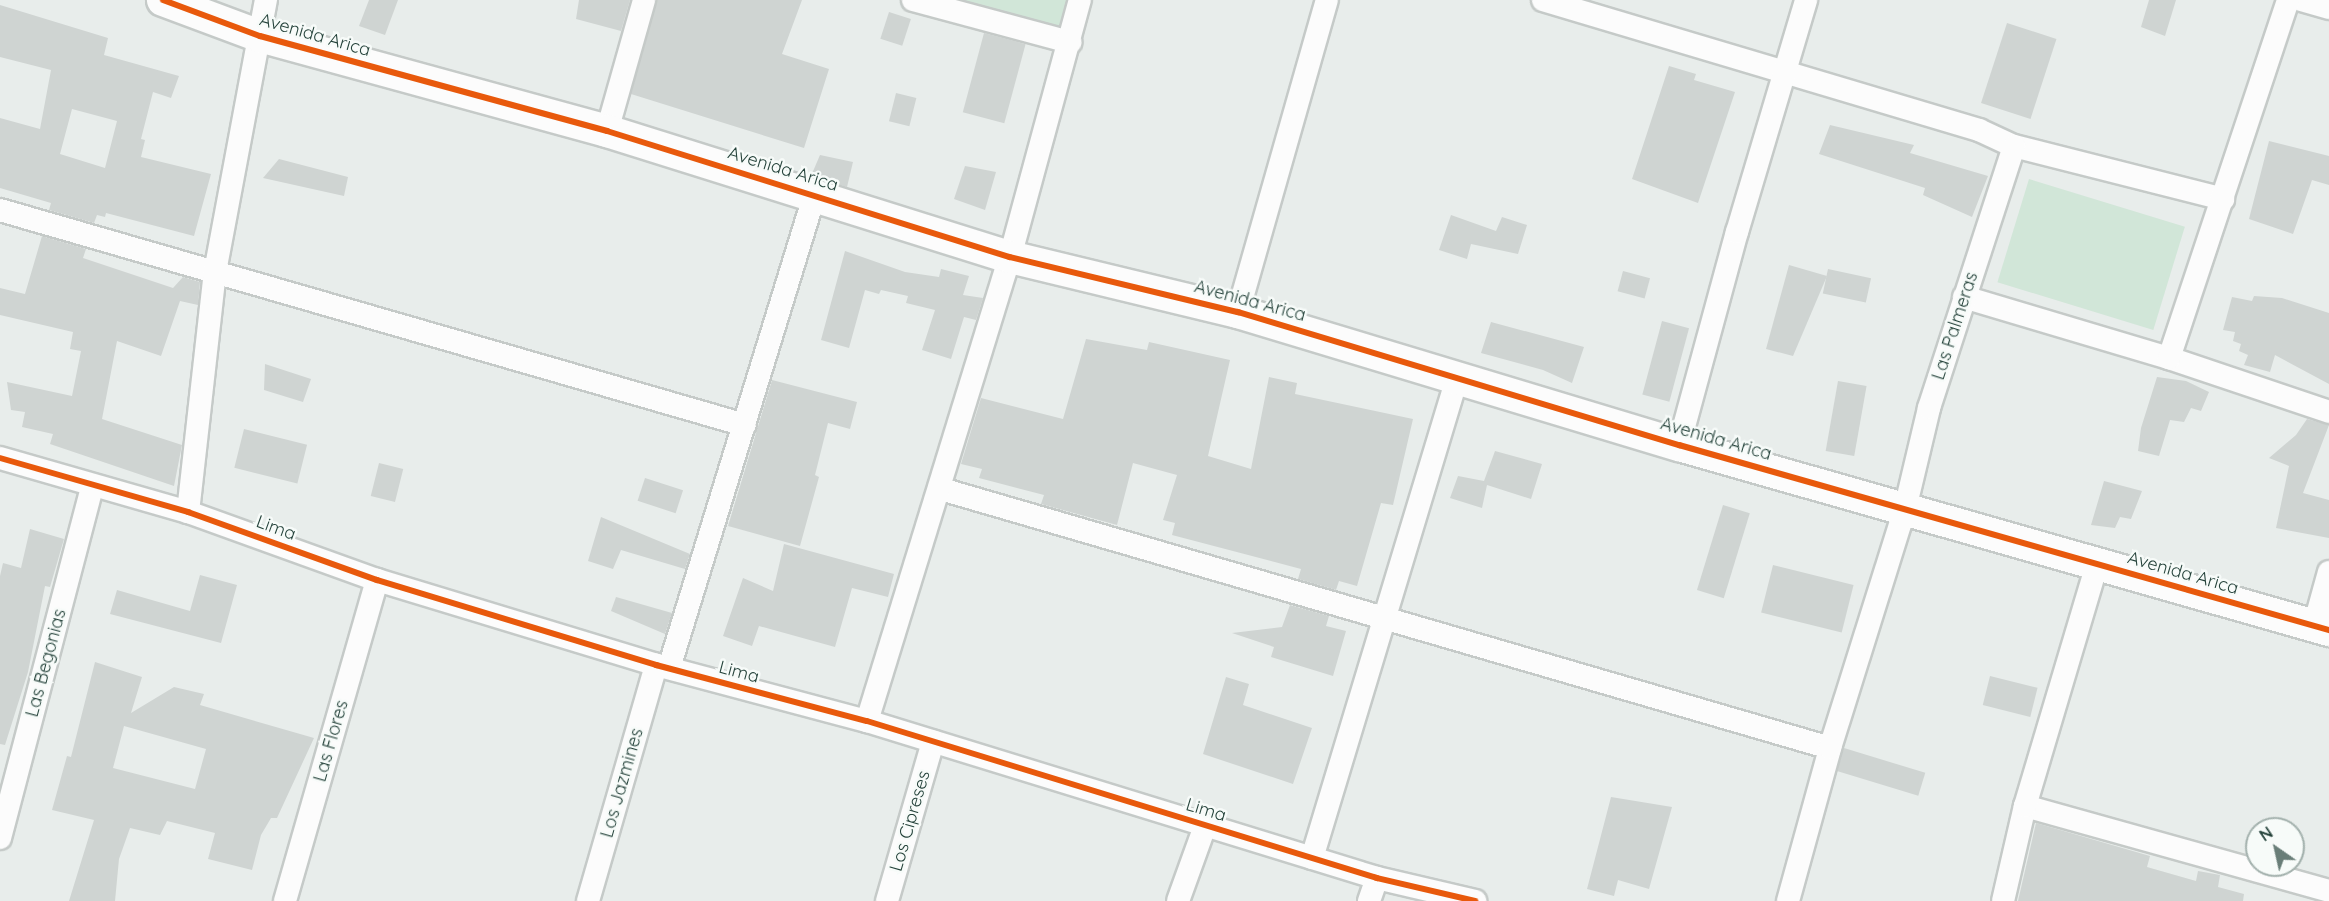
<!DOCTYPE html>
<style>
body{margin:0}
#map{position:relative;width:2329px;height:901px;overflow:hidden;background:#e8edeb;font-family:Quicksand,sans-serif}
div>[style]{position:absolute}
.green>*{inset:0;background:#d1e6d8;transform-origin:0 0}
.building>*{inset:0;background:#cfd4d2;transform-origin:0 0}
.roads{filter:drop-shadow(2px 0 #c5cac8) drop-shadow(-2px 0 #c5cac8) drop-shadow(0 2px #c5cac8) drop-shadow(0 -2px #c5cac8)}
.street>*{height:22px;margin:-11px;padding:0 11px;transform-origin:11px;border-radius:11px;background:#fcfcfc}
.secondary>*{height:32px;margin:-16px;padding:0 16px;transform-origin:16px;border-radius:16px;background:#fcfcfc}
.cycleway>*{height:6px;margin:-3px;padding:0 3px;transform-origin:3px;border-radius:3px;background:#e8590c}
span{translate:-50% -50%;white-space:nowrap;text-align:center;line-height:1.15;-webkit-text-stroke:5px #f7fbf9;paint-order:stroke}
.street-label{font-size:18px;color:#24423a}
.north{position:absolute;left:2245px;top:817px;width:60px;height:60px;box-sizing:border-box;background:#f7fbf9;border:2px solid #a3b1ad;border-radius:50%;rotate:326deg;font-size:16px;font-weight:700;line-height:24px;text-align:center;color:#24423a}
.north::after{content:'';display:block;margin:auto;width:21px;height:27px;background:#697e78;clip-path:polygon(50% 0,100% 100%,50% 72%,0 100%)}
</style>
<div id="map">
<div class="green">
<div style="clip-path:polygon(960px 0,1068px 0,1060px 28px)"></div>
<div style="left:2029px;top:179px;width:163px;height:108px;rotate:17deg"></div>
</div>
<div class="building">
<div style="clip-path:polygon(369px 0,398px 0,385px 35px,359px 26px)"></div>
<div style="clip-path:polygon(579px 0,630px 0,621px 31px,576px 19px)"></div>
<div style="clip-path:polygon(657px 0,802px 0,782px 54px,829px 69px,804px 148px,631px 94px)"></div>
<div style="clip-path:polygon(2149px 0,2176px 0,2165px 36px,2141px 27px)"></div>
<div style="clip-path:polygon(evenodd,0 5px,108px 38px,104px 55px,179px 76px,171px 98px,153px 92px,141px 139px,145px 140px,141px 157px,211px 174px,194px 236px,106px 213px,105px 217px,97px 215px,94px 223px,49px 210px,51px 203px,0 188px,0 118px,40px 129px,51px 70px,0 57px,0 5px,72px 109px,117px 121px,105px 168px,60px 154px,72px 109px)"></div>
<div style="left:889px;top:12px;width:23px;height:28px;rotate:18deg"></div>
<div style="left:2007px;top:23px;width:52px;height:84px;rotate:18deg"></div>
<div style="left:984px;top:33px;width:43px;height:82px;rotate:15deg"></div>
<div style="clip-path:polygon(1669px 66px,1696px 74px,1694px 80px,1735px 92px,1698px 203px,1632px 179px)"></div>
<div style="left:896px;top:93px;width:21px;height:29px;rotate:14deg"></div>
<div style="clip-path:polygon(1830px 125px,1914px 145px,1910px 153px,1988px 176px,1972px 217px,1923px 195px,1925px 188px,1819px 154px)"></div>
<div style="clip-path:polygon(2269px 141px,2329px 156px,2329px 185px,2312px 180px,2293px 234px,2249px 219px)"></div>
<div style="clip-path:polygon(820px 155px,853px 162px,847px 187px,811px 176px)"></div>
<div style="clip-path:polygon(279px 159px,348px 177px,344px 196px,263px 178px)"></div>
<div style="clip-path:polygon(965px 166px,996px 172px,985px 210px,954px 199px)"></div>
<div style="clip-path:polygon(1451px 215px,1496px 231px,1502px 217px,1527px 225px,1518px 254px,1471px 244px,1467px 259px,1439px 250px)"></div>
<div style="clip-path:polygon(42px 236px,86px 249px,83px 258px,173px 288px,183px 277px,200px 282px,198px 305px,180px 301px,161px 356px,117px 341px,102px 419px,182px 445px,174px 486px,50px 444px,53px 434px,22px 427px,25px 412px,11px 410px,7px 382px,72px 396px,81px 351px,70px 349px,73px 332px,0 315px,0 288px,25px 294px)"></div>
<div style="clip-path:polygon(845px 251px,905px 272px,939px 277px,941px 269px,969px 276px,963px 295px,983px 298px,976px 320px,964px 317px,951px 359px,922px 350px,935px 310px,906px 303px,908px 296px,881px 290px,879px 294px,865px 290px,849px 348px,821px 340px)"></div>
<div style="clip-path:polygon(1789px 265px,1827px 276px,1793px 356px,1766px 349px)"></div>
<div style="left:1828px;top:269px;width:44px;height:25px;rotate:12deg"></div>
<div style="left:1623px;top:271px;width:28px;height:21px;rotate:15deg"></div>
<div style="clip-path:polygon(2254px 296px,2282px 298px,2329px 313px,2329px 384px,2275px 355px,2270px 372px,2244px 365px,2248px 355px,2239px 351px,2241px 344px,2233px 341px,2235px 332px,2223px 330px,2232px 297px,2252px 301px)"></div>
<div style="left:1662px;top:321px;width:28px;height:76px;rotate:15deg"></div>
<div style="clip-path:polygon(1491px 322px,1584px 347px,1572px 383px,1543px 370px,1481px 353px)"></div>
<div style="clip-path:polygon(1086px 339px,1147px 350px,1149px 342px,1230px 360px,1208px 456px,1251px 469px,1269px 377px,1297px 383px,1295px 394px,1413px 419px,1393px 505px,1381px 503px,1357px 586px,1339px 581px,1336px 590px,1298px 579px,1301px 569px,1172px 535px,1175px 523px,1163px 520px,1177px 475px,1133px 463px,1117px 525px,1041px 504px,1044px 495px,979px 478px,982px 469px,961px 464px,981px 398px,1063px 419px)"></div>
<div style="clip-path:polygon(265px 364px,311px 379px,303px 402px,264px 390px)"></div>
<div style="clip-path:polygon(2157px 377px,2186px 381px,2209px 392px,2201px 411px,2191px 408px,2184px 422px,2170px 420px,2159px 456px,2138px 451px,2141px 428px)"></div>
<div style="clip-path:polygon(772px 380px,857px 402px,850px 429px,828px 423px,815px 475px,819px 477px,800px 546px,728px 526px)"></div>
<div style="left:1838px;top:381px;width:29px;height:71px;rotate:10deg"></div>
<div style="clip-path:polygon(2307px 419px,2329px 425px,2303px 493px,2329px 500px,2329px 538px,2276px 528px,2289px 466px,2269px 458px,2296px 435px)"></div>
<div style="left:244px;top:429px;width:65px;height:40px;rotate:14deg"></div>
<div style="clip-path:polygon(1495px 451px,1542px 464px,1531px 499px,1487px 485px,1482px 508px,1450px 498px,1458px 476px,1484px 481px)"></div>
<div style="left:379px;top:463px;width:25px;height:34px;rotate:14deg"></div>
<div style="left:645px;top:478px;width:40px;height:24px;rotate:18deg"></div>
<div style="clip-path:polygon(2104px 481px,2142px 491px,2131px 519px,2120px 517px,2115px 528px,2091px 525px)"></div>
<div style="left:1723px;top:505px;width:28px;height:89px;rotate:17deg"></div>
<div style="clip-path:polygon(601px 517px,690px 554px,685px 569px,621px 550px,613px 569px,588px 561px)"></div>
<div style="clip-path:polygon(30px 529px,64px 539px,50px 587px,45px 586px,28px 672px,5px 745px,0 744px,0 576px,3px 563px,21px 568px)"></div>
<div style="clip-path:polygon(784px 544px,894px 574px,888px 597px,852px 588px,835px 647px,759px 626px,752px 646px,723px 636px,743px 578px,773px 591px)"></div>
<div style="left:1773px;top:565px;width:83px;height:49px;rotate:14deg"></div>
<div style="clip-path:polygon(200px 575px,237px 585px,221px 643px,110px 614px,117px 590px,190px 611px)"></div>
<div style="clip-path:polygon(616px 597px,672px 613px,665px 634px,611px 611px)"></div>
<div style="clip-path:polygon(1290px 605px,1329px 616px,1326px 626px,1346px 631px,1333px 676px,1271px 657px,1274px 647px,1232px 633px,1282px 627px)"></div>
<div style="clip-path:polygon(evenodd,95px 662px,142px 677px,131px 713px,174px 687px,204px 694px,200px 705px,314px 738px,277px 818px,271px 818px,261px 835px,252px 870px,208px 859px,215px 833px,167px 821px,160px 835px,130px 828px,119px 859px,115px 901px,69px 901px,94px 820px,52px 810px,67px 756px,71px 757px,95px 662px,124px 726px,206px 749px,195px 789px,113px 768px,124px 726px)"></div>
<div style="left:1990px;top:676px;width:49px;height:30px;rotate:14deg"></div>
<div style="clip-path:polygon(1226px 677px,1249px 684px,1243px 705px,1312px 728px,1293px 784px,1203px 754px)"></div>
<div style="left:1844px;top:748px;width:85px;height:24px;rotate:17deg"></div>
<div style="clip-path:polygon(1611px 797px,1672px 807px,1649px 889px,1618px 880px,1614px 896px,1587px 889px)"></div>
<div style="clip-path:polygon(2036px 823px,2150px 856px,2147px 867px,2196px 881px,2198px 871px,2220px 875px,2218px 887px,2244px 894px,2243px 901px,2018px 901px)"></div>
</div>
<div class="roads">
<div class="street">
<div style="left:913px;top:0;width:163px;rotate:15deg"></div>
<div style="left:1543px;top:0;width:455px;rotate:16.6deg"></div>
<div style="left:1979px;top:130px;width:38px;rotate:25deg"></div>
<div style="left:2014px;top:146px;width:216px;rotate:14.2deg"></div>
<div style="left:2301px;top:0;width:29px;rotate:16deg"></div>
<div style="left:607px;top:131px;width:136px;rotate:-74.2deg"></div>
<div style="left:0;top:210px;width:775px;rotate:16.1deg"></div>
<div style="left:1964px;top:297px;width:214px;rotate:16.6deg"></div>
<div style="left:2169px;top:358px;width:169px;rotate:18.6deg"></div>
<div style="left:1238px;top:312px;width:324px;rotate:-74.1deg"></div>
<div style="left:2169px;top:358px;width:377px;rotate:-71.6deg"></div>
<div style="left:1679px;top:445px;width:221px;rotate:-74.8deg"></div>
<div style="left:1737px;top:232px;width:242px;rotate:-73.4deg"></div>
<div style="left:0;top:458px;width:196px;rotate:16deg"></div>
<div style="left:188px;top:512px;width:201px;rotate:19.8deg"></div>
<div style="left:377px;top:580px;width:292px;rotate:16.9deg"></div>
<div style="left:656px;top:665px;width:218px;rotate:14.9deg"></div>
<div style="left:867px;top:721px;width:534px;rotate:17.11deg"></div>
<div style="left:1377px;top:878px;width:101px;rotate:13.2deg"></div>
<div style="left:941px;top:489px;width:926px;rotate:16.24deg"></div>
<div style="left:188px;top:512px;width:242px;rotate:-83.6deg"></div>
<div style="left:215px;top:272px;width:277px;rotate:-79.4deg"></div>
<div style="left:2314px;top:626px;width:56px;rotate:-74.5deg"></div>
<div style="left:669px;top:668px;width:496px;rotate:-72.9deg"></div>
<div style="left:867px;top:721px;width:486px;rotate:-72.9deg"></div>
<div style="left:1010px;top:257px;width:266px;rotate:-74.8deg"></div>
<div style="left:2025px;top:806px;width:316px;rotate:15.6deg"></div>
<div style="left:0;top:838px;width:362px;rotate:-75.3deg"></div>
<div style="left:1312px;top:858px;width:505px;rotate:-73.18deg"></div>
<div style="left:285px;top:901px;width:334px;rotate:-74deg"></div>
<div style="left:588px;top:901px;width:246px;rotate:-73.9deg"></div>
<div style="left:887px;top:901px;width:166px;rotate:-73.9deg"></div>
<div style="left:1178px;top:901px;width:80px;rotate:-70.2deg"></div>
<div style="left:1369px;top:901px;width:24px;rotate:-71deg"></div>
<div style="left:1788px;top:901px;width:159px;rotate:-74.6deg"></div>
<div style="left:1830px;top:748px;width:250px;rotate:-72.6deg"></div>
<div style="left:1905px;top:509px;width:104px;rotate:-76.6deg"></div>
<div style="left:1929px;top:408px;width:275px;rotate:-72deg"></div>
<div style="left:2003px;top:901px;width:98px;rotate:-77deg"></div>
<div style="left:2025px;top:806px;width:252px;rotate:-73.4deg"></div>
</div>
<div class="secondary">
<div style="left:163px;top:0;width:103px;rotate:20.4deg"></div>
<div style="left:260px;top:36px;width:360px;rotate:15.3deg"></div>
<div style="left:607px;top:131px;width:422px;rotate:17.4deg"></div>
<div style="left:1010px;top:257px;width:235px;rotate:13.6deg"></div>
<div style="left:1238px;top:312px;width:461px;rotate:16.8deg"></div>
<div style="left:1679px;top:445px;width:676px;rotate:15.89deg"></div>
</div>
</div>
<div class="cycleway">
<div style="left:163px;top:0;width:103px;rotate:20.4deg"></div>
<div style="left:260px;top:36px;width:360px;rotate:15.3deg"></div>
<div style="left:607px;top:131px;width:422px;rotate:17.4deg"></div>
<div style="left:1010px;top:257px;width:235px;rotate:13.6deg"></div>
<div style="left:1238px;top:312px;width:461px;rotate:16.8deg"></div>
<div style="left:1679px;top:445px;width:676px;rotate:15.89deg"></div>
<div style="left:0;top:458px;width:196px;rotate:16deg"></div>
<div style="left:188px;top:512px;width:201px;rotate:19.8deg"></div>
<div style="left:377px;top:580px;width:292px;rotate:16.9deg"></div>
<div style="left:656px;top:665px;width:218px;rotate:14.9deg"></div>
<div style="left:867px;top:721px;width:534px;rotate:17.11deg"></div>
<div style="left:1377px;top:878px;width:101px;rotate:13.2deg"></div>
</div>
<div class="street-label">
<span style="left:315px;top:35px;rotate:16deg">Avenida Arica</span>
<span style="left:783px;top:169px;rotate:17deg">Avenida Arica</span>
<span style="left:1250px;top:301px;rotate:15deg">Avenida Arica</span>
<span style="left:1955px;top:326px;rotate:-72deg">Las Palmeras</span>
<span style="left:1716px;top:439px;rotate:16deg">Avenida Arica</span>
<span style="left:276px;top:528px;rotate:20deg">Lima</span>
<span style="left:2183px;top:573px;rotate:16deg">Avenida Arica</span>
<span style="left:46px;top:663px;rotate:-75deg">Las Begonias</span>
<span style="left:739px;top:672px;rotate:15deg">Lima</span>
<span style="left:331px;top:741px;rotate:-74deg">Las Flores</span>
<span style="left:622px;top:783px;rotate:-74deg">Los Jazmines</span>
<span style="left:1206px;top:810px;rotate:17deg">Lima</span>
<span style="left:910px;top:821px;rotate:-74deg">Los Cipreses</span>
</div>
<div class="north">N</div>
</div>
